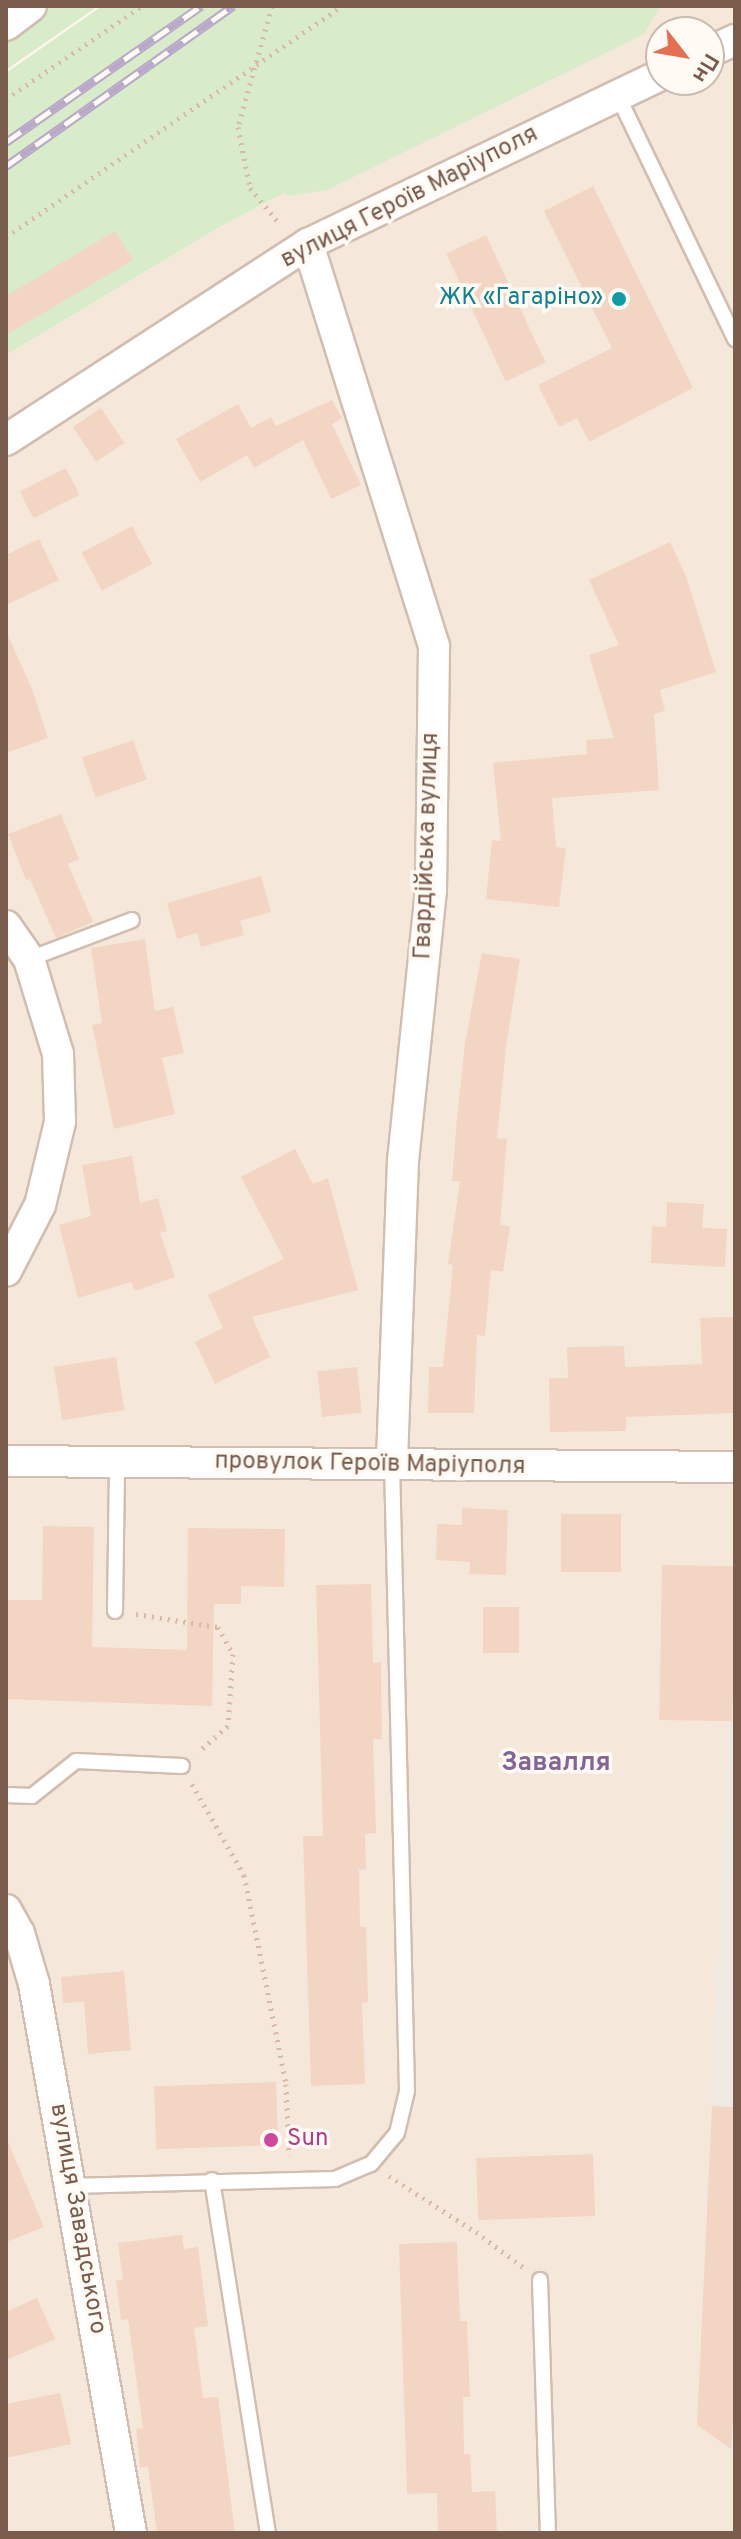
<!DOCTYPE html>
<meta charset="utf-8">
<style>
body{margin:0}
#map{position:relative;width:741px;height:2539px;overflow:hidden;background:#fdf6ec;font-family:Overpass,sans-serif}
div>[style]{position:absolute}
.residential>*{inset:0;background:#f5e8da}
.industrial>*{inset:0;background:#efe9e4}
.green>*{inset:0;background:#d8ecc9}
.building>*{inset:0;background:#f3d5c3;transform-origin:0 0}
.path>*{height:5px;margin-top:-2.5px;transform-origin:0;background:repeating-linear-gradient(90deg,#d9b8a5 0 2px,transparent 0 8px)}
.roads{filter:drop-shadow(2px 0 #d1beb0) drop-shadow(-2px 0 #d1beb0) drop-shadow(0 2px #d1beb0) drop-shadow(0 -2px #d1beb0)}
.lane>*{height:14px;margin:-7px;padding:0 7px;transform-origin:7px;border-radius:7px;background:#fff}
.street>*{height:30px;margin:-15px;padding:0 15px;transform-origin:15px;border-radius:15px;background:#fff}
.rail>*{height:9px;margin-top:-4.5px;transform-origin:0;background:repeating-linear-gradient(90deg,#fffaf3 0 18px,#b9a8c9 0 36px);box-sizing:border-box;border-block:2px solid #b9a8c9}
.dots>*{width:22px;height:22px;translate:-50% -50%;box-sizing:border-box;border:4px solid #fffaf3;border-radius:50%}
span{translate:-50% -50%;white-space:nowrap;text-align:center;line-height:1.15;-webkit-text-stroke:7px #fffaf3;paint-order:stroke}
.street-label{font-size:24px;color:#7a5c4d}
.culture-label{font-size:24px;color:#0d838f}
.right{translate:-100% -50%;text-align:right}
.hotel-label{font-size:24px;color:#b23c85}
.left{translate:0 -50%;text-align:left}
.neighbourhood-label{font-size:26px;color:#846695;font-weight:700}
.frame{position:absolute;inset:0;border:8px solid #7a5c4d;pointer-events:none}
.north{position:absolute;left:645px;top:16px;width:80px;height:80px;box-sizing:border-box;background:#fffaf3;border:2px solid #cabbb1;border-radius:50%;rotate:121deg;font-size:22px;font-weight:700;line-height:32px;text-align:center;color:#7a5c4d}
.north::after{content:'';display:block;margin:auto;width:28px;height:36px;background:#e76f51;clip-path:polygon(50% 0,100% 100%,50% 72%,0 100%)}
</style>
<div id="map">
<div class="residential">
<div style="clip-path:polygon(evenodd,640px 6px,735px 6px,735px 2533px,6px 2533px,6px 355px,216px 229px,640px 6px,661px 32px,709px 32px,709px 80px,661px 80px,661px 32px)"></div>
</div>
<div class="industrial">
<div style="clip-path:polygon(735px 1581px,735px 2453px,697px 2425px)"></div>
</div>
<div class="green">
<div style="clip-path:polygon(31px 6px,98px 6px,6px 70px,6px 25px)"></div>
<div style="clip-path:polygon(102px 6px,661px 6px,644px 34px,327px 190px,288px 196px,284px 193px,216px 229px,6px 355px,6px 73px)"></div>
</div>
<div class="building">
<div style="clip-path:polygon(593px 186px,693px 388px,589px 442px,577px 418px,559px 427px,538px 385px,612px 348px,544px 211px)"></div>
<div style="clip-path:polygon(115px 231px,133px 260px,6px 335px,6px 296px)"></div>
<div style="left:486px;top:235px;width:141px;height:44px;rotate:65deg"></div>
<div style="clip-path:polygon(332px 400px,342px 418px,332px 424px,361px 485px,331px 499px,303px 440px,254px 468px,247px 455px,200px 482px,176px 439px,238px 404px,251px 428px,271px 417px,276px 426px)"></div>
<div style="left:101px;top:408px;width:42px;height:34px;rotate:56deg"></div>
<div style="left:66px;top:468px;width:30px;height:52px;rotate:63deg"></div>
<div style="left:132px;top:526px;width:43px;height:57px;rotate:62deg"></div>
<div style="clip-path:polygon(39px 539px,59px 580px,6px 605px,6px 555px)"></div>
<div style="clip-path:polygon(670px 542px,686px 576px,716px 672px,660px 690px,665px 711px,654px 714px,659px 790px,552px 798px,556px 847px,566px 848px,559px 907px,486px 899px,492px 840px,501px 841px,493px 763px,587px 754px,586px 740px,614px 738px,589px 655px,619px 645px,589px 580px)"></div>
<div style="clip-path:polygon(6px 631px,32px 689px,48px 738px,6px 753px)"></div>
<div style="left:133px;top:740px;width:42px;height:54px;rotate:71deg"></div>
<div style="clip-path:polygon(61px 814px,79px 859px,68px 864px,93px 922px,56px 938px,30px 879px,26px 880px,8px 834px)"></div>
<div style="clip-path:polygon(261px 876px,271px 912px,240px 921px,244px 935px,201px 947px,197px 933px,177px 939px,167px 903px)"></div>
<div style="clip-path:polygon(145px 939px,155px 1011px,173px 1007px,184px 1053px,162px 1058px,175px 1114px,114px 1129px,92px 1025px,102px 1023px,91px 948px)"></div>
<div style="clip-path:polygon(482px 953px,520px 959px,506px 1047px,497px 1138px,507px 1139px,500px 1225px,510px 1226px,503px 1272px,491px 1270px,485px 1336px,477px 1335px,474px 1413px,428px 1413px,429px 1367px,443px 1367px,453px 1265px,448px 1264px,460px 1181px,452px 1181px,457px 1118px,465px 1043px)"></div>
<div style="clip-path:polygon(295px 1149px,313px 1184px,328px 1178px,358px 1290px,252px 1317px,270px 1357px,215px 1384px,195px 1342px,223px 1328px,208px 1295px,284px 1259px,241px 1177px)"></div>
<div style="clip-path:polygon(132px 1156px,140px 1203px,158px 1198px,167px 1231px,160px 1233px,175px 1277px,135px 1291px,131px 1282px,78px 1298px,59px 1225px,91px 1216px,82px 1165px)"></div>
<div style="clip-path:polygon(667px 1202px,704px 1204px,702px 1228px,727px 1229px,725px 1267px,651px 1263px,652px 1226px,666px 1227px)"></div>
<div style="clip-path:polygon(735px 1317px,735px 1413px,626px 1417px,626px 1431px,550px 1432px,549px 1378px,568px 1378px,567px 1347px,624px 1346px,625px 1367px,702px 1364px,700px 1318px)"></div>
<div style="left:116px;top:1357px;width:54px;height:63px;rotate:81deg"></div>
<div style="left:357px;top:1367px;width:46px;height:40px;rotate:84deg"></div>
<div style="clip-path:polygon(462px 1508px,508px 1510px,506px 1575px,469px 1574px,470px 1562px,436px 1560px,437px 1524px,462px 1525px)"></div>
<div style="left:561px;top:1514px;width:60px;height:58px"></div>
<div style="clip-path:polygon(43px 1526px,94px 1527px,92px 1647px,187px 1650px,188px 1528px,285px 1529px,284px 1587px,241px 1586px,241px 1604px,214px 1604px,212px 1706px,6px 1699px,6px 1600px,42px 1600px)"></div>
<div style="left:662px;top:1565px;width:73px;height:155px;rotate:1deg"></div>
<div style="clip-path:polygon(371px 1584px,373px 1663px,381px 1662px,382px 1739px,373px 1739px,376px 1833px,365px 1834px,366px 1869px,359px 1870px,360px 1927px,366px 1927px,368px 2002px,362px 2003px,365px 2084px,311px 2086px,303px 1836px,323px 1836px,316px 1585px)"></div>
<div style="left:483px;top:1607px;width:36px;height:46px"></div>
<div style="clip-path:polygon(124px 1971px,131px 2050px,88px 2054px,84px 2002px,63px 2003px,61px 1977px)"></div>
<div style="left:276px;top:2082px;width:63px;height:122px;rotate:88deg"></div>
<div style="clip-path:polygon(712px 2106px,735px 2107px,735px 2384px,731px 2449px,697px 2425px)"></div>
<div style="clip-path:polygon(6px 2137px,44px 2227px,6px 2242px)"></div>
<div style="left:593px;top:2154px;width:62px;height:117px;rotate:88deg"></div>
<div style="clip-path:polygon(182px 2235px,184px 2249px,198px 2247px,208px 2326px,194px 2328px,203px 2398px,218px 2397px,235px 2533px,157px 2533px,148px 2467px,140px 2468px,136px 2429px,143px 2428px,128px 2319px,121px 2320px,116px 2280px,123px 2280px,118px 2243px)"></div>
<div style="clip-path:polygon(457px 2242px,460px 2321px,467px 2321px,470px 2397px,463px 2397px,464px 2454px,470px 2454px,472px 2492px,495px 2491px,497px 2533px,438px 2533px,437px 2493px,407px 2494px,399px 2244px)"></div>
<div style="clip-path:polygon(37px 2298px,55px 2339px,6px 2360px,6px 2312px)"></div>
<div style="clip-path:polygon(60px 2393px,71px 2444px,6px 2458px,6px 2404px)"></div>
</div>
<div class="path">
<div style="left:272px;top:6px;width:126px;rotate:105.7deg"></div>
<div style="left:238px;top:127px;width:62px;rotate:78.9deg"></div>
<div style="left:250px;top:188px;width:47px;rotate:50.2deg"></div>
<div style="left:6px;top:99px;width:165px;rotate:-34.4deg"></div>
<div style="left:6px;top:237px;width:408px;rotate:-34.5deg"></div>
<div style="left:136px;top:1614px;width:83px;rotate:9deg"></div>
<div style="left:218px;top:1627px;width:31px;rotate:61deg"></div>
<div style="left:233px;top:1654px;width:72px;rotate:94deg"></div>
<div style="left:228px;top:1726px;width:40px;rotate:139deg"></div>
<div style="left:192px;top:1784px;width:105px;rotate:60.3deg"></div>
<div style="left:244px;top:1875px;width:213px;rotate:78.6deg"></div>
<div style="left:286px;top:2084px;width:72px;rotate:87.6deg"></div>
<div style="left:389px;top:2176px;width:103px;rotate:32.8deg"></div>
<div style="left:476px;top:2232px;width:59px;rotate:36.7deg"></div>
</div>
<div class="roads">
<div class="lane">
<div style="left:618px;top:96px;width:270px;rotate:64.3deg"></div>
<div style="left:29px;top:959px;width:110px;rotate:-20.7deg"></div>
<div style="left:115px;top:1611px;width:149px;rotate:-89.2deg"></div>
<div style="left:6px;top:1795px;width:26px;rotate:2deg"></div>
<div style="left:32px;top:1796px;width:56px;rotate:-38.5deg"></div>
<div style="left:76px;top:1761px;width:106px;rotate:2.7deg"></div>
<div style="left:212px;top:2180px;width:357px;rotate:81deg"></div>
<div style="left:70px;top:2186px;width:265px;rotate:-1.5deg"></div>
<div style="left:335px;top:2179px;width:39px;rotate:-23deg"></div>
<div style="left:371px;top:2164px;width:40px;rotate:-50deg"></div>
<div style="left:397px;top:2133px;width:43px;rotate:-76.6deg"></div>
<div style="left:407px;top:2091px;width:626px;rotate:-91.37deg"></div>
<div style="left:540px;top:2280px;width:253px;rotate:88.2deg"></div>
</div>
<div class="street">
<div style="left:6px;top:25px;width:31px;rotate:-37deg"></div>
<div style="left:709px;top:52px;width:29px;rotate:-25deg"></div>
<div style="left:308px;top:244px;width:421px;rotate:72.6deg"></div>
<div style="left:434px;top:646px;width:244px;rotate:90.7deg"></div>
<div style="left:431px;top:890px;width:271px;rotate:95.9deg"></div>
<div style="left:403px;top:1160px;width:305px;rotate:92.1deg"></div>
<div style="left:6px;top:440px;width:360px;rotate:-33deg"></div>
<div style="left:308px;top:244px;width:391px;rotate:-25.6deg"></div>
<div style="left:6px;top:926px;width:40px;rotate:55.1deg"></div>
<div style="left:29px;top:959px;width:99px;rotate:73deg"></div>
<div style="left:58px;top:1054px;width:68px;rotate:88.3deg"></div>
<div style="left:60px;top:1122px;width:85px;rotate:103.5deg"></div>
<div style="left:40px;top:1205px;width:74px;rotate:117.3deg"></div>
<div style="left:6px;top:1461px;width:729px;rotate:0.47deg"></div>
<div style="left:6px;top:1910px;width:26px;rotate:61deg"></div>
<div style="left:19px;top:1933px;width:53px;rotate:73.6deg"></div>
<div style="left:34px;top:1984px;width:558px;rotate:79.98deg"></div>
</div>
</div>
<div class="rail">
<div style="left:6px;top:142px;width:238px;rotate:-34.9deg"></div>
<div style="left:6px;top:166px;width:278px;rotate:-35.2deg"></div>
</div>
<div class="dots">
<div style="left:619px;top:299px;background:#0f9aa8"></div>
<div style="left:271px;top:2140px;background:#d1479c"></div>
</div>
<div class="street-label">
<span style="left:410px;top:198px;rotate:-27deg">вулиця Героїв Маріуполя</span>
<span style="left:428px;top:846px;rotate:-88deg">Гвардійська вулиця</span>
<span style="left:370px;top:1465px;rotate:1deg">провулок Героїв Маріуполя</span>
<span style="left:77px;top:2219px;rotate:80deg">вулиця Завадського</span>
</div>
<div class="culture-label">
<span class="right" style="left:603px;top:299px">ЖК «Гагаріно»</span>
</div>
<div class="hotel-label">
<span class="left" style="left:287px;top:2140px">Sun</span>
</div>
<div class="neighbourhood-label">
<span style="left:556px;top:1764px">Завалля</span>
</div>
<div class="frame"></div>
<div class="north">Пн</div>
</div>
